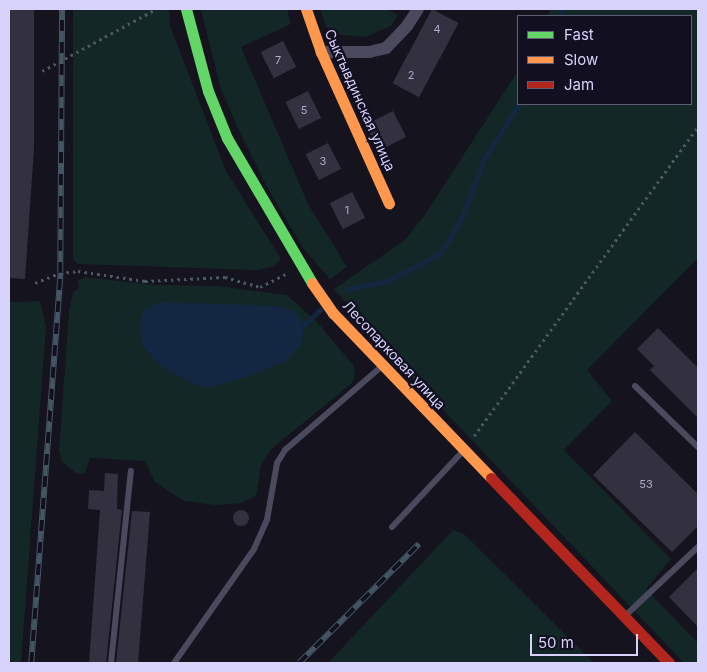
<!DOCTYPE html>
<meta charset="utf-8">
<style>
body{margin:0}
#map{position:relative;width:707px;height:672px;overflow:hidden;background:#15131d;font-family:Inter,sans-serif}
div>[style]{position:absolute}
.green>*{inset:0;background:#132727}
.water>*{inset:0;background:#142742}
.stream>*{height:4.5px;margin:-2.25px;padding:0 2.25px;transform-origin:2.25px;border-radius:2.25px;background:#142742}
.building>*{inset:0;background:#33313f;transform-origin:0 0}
.round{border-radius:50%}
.path>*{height:2.5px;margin-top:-1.25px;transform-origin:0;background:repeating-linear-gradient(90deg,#4c5964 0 2.5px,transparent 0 6.5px)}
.lane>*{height:6px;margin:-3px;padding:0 3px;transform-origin:3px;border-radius:3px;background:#4a495d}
.street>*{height:12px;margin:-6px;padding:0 6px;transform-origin:6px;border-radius:6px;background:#4a495d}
.fast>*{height:11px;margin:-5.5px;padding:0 5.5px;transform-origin:5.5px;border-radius:5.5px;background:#63d668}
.slow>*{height:11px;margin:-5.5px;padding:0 5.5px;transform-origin:5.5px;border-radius:5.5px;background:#ff974d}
.jam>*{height:11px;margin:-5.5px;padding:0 5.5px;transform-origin:5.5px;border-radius:5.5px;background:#b3261e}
.rail>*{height:5.5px;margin-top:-2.75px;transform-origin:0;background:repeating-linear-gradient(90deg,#120f21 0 11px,#445664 0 22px);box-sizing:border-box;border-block:1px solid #445664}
span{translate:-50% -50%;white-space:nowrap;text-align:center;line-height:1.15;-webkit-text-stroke:4.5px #120f21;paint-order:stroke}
.number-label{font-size:11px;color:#aeaacc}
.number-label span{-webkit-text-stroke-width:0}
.street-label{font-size:14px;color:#d7d3fb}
.frame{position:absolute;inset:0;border:10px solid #d7d3fb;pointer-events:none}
.legend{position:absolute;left:517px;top:15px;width:175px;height:90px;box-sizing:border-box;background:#120f21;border:1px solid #615d78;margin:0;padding:6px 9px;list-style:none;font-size:15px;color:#d7d3fb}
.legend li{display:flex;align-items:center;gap:10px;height:25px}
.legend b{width:25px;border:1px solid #615d78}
.scale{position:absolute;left:530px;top:634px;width:108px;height:22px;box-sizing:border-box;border:2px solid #d7d3fb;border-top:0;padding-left:6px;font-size:15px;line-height:18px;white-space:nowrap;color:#d7d3fb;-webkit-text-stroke:4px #120f21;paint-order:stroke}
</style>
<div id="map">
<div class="green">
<div style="clip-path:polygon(73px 9px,169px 9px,170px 26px,226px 171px,281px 259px,274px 266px,258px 270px,78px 264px,73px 259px)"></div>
<div style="clip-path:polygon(201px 9px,287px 9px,291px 24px,241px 47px,308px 204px,347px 267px,330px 279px,303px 248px,268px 189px,240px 133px,220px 87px)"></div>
<div style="clip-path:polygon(320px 9px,387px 9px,398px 15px,391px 26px,365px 37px,335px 34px,326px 27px)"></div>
<div style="clip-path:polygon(551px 9px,698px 9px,698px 258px,587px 370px,612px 401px,564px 450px,671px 559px,646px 589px,698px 643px,698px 663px,684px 663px,407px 372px,334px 289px,405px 240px,424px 216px,518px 71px,518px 104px,691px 104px,691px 16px,547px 16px)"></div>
<div style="clip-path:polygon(85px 277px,156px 285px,218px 286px,287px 295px,317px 322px,354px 366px,355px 376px,351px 384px,270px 450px,261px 465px,256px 496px,241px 503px,215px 505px,184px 501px,155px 482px,145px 461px,90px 458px,85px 473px,77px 474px,62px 462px,59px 451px,69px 311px,73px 292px,79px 288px,78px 280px)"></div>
<div style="clip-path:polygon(40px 301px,46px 326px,21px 663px,9px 663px,9px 302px)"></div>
<div style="clip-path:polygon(453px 530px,464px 534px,594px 663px,328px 663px)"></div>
</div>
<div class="water">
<div style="clip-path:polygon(162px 302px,275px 306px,295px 311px,304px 325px,301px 344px,288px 360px,249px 376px,208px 388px,194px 384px,163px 368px,141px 345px,140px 324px,144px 310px)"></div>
</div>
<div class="stream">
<div style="left:559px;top:16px;width:8px;rotate:-67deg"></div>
<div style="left:348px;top:289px;width:41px;rotate:-11.3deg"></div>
<div style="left:388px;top:281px;width:60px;rotate:-27.8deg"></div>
<div style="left:441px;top:253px;width:42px;rotate:-59.7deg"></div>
<div style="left:462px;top:217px;width:62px;rotate:-69.2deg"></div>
<div style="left:484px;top:159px;width:65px;rotate:-57.5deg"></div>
<div style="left:304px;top:325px;width:22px;rotate:-43deg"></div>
</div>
<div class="building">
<div style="clip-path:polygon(9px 9px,34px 9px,34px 148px,25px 279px,9px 278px)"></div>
<div style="left:432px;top:9px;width:30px;height:84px;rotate:28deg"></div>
<div style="left:283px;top:41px;width:29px;height:25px;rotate:63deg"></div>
<div style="left:308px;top:91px;width:30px;height:25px;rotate:64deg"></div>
<div style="left:393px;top:111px;width:29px;height:31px;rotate:63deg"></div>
<div style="left:328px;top:143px;width:29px;height:25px;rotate:63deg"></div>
<div style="left:352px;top:192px;width:29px;height:25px;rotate:63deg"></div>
<div style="clip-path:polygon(658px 328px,698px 368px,698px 418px,650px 370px,654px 366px,637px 349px)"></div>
<div style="clip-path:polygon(635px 432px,698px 494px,698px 526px,672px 552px,593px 475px)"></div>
<div style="clip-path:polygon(105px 473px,118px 474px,117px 509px,122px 510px,106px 663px,89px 663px,100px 510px,88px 509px,89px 490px,104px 491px)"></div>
<div class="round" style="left:233px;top:510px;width:16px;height:16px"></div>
<div style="clip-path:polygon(132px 511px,150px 512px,138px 663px,116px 663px)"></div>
<div style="clip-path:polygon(698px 568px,698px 627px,669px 597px)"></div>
</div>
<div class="path">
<div style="left:42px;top:71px;width:130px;rotate:-28.5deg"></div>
<div style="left:35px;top:283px;width:27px;rotate:-22deg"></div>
<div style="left:60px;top:273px;width:18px;rotate:-6deg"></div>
<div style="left:78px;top:271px;width:68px;rotate:8.5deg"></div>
<div style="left:145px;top:281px;width:80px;rotate:-2.9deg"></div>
<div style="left:225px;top:277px;width:36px;rotate:16deg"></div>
<div style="left:260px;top:287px;width:30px;rotate:-27deg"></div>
<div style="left:474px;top:436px;width:382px;rotate:-54.1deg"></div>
</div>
<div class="lane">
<div style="left:635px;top:386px;width:88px;rotate:44.1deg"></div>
<div style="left:392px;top:527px;width:104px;rotate:-46.9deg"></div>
<div style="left:625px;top:616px;width:100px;rotate:-43.4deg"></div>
<div style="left:111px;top:663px;width:193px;rotate:-84.1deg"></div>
<div style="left:174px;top:663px;width:139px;rotate:-54.9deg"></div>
<div style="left:254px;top:549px;width:32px;rotate:-66deg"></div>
<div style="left:267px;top:520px;width:58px;rotate:-80deg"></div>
<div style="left:277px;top:463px;width:15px;rotate:-58deg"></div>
<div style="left:285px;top:450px;width:128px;rotate:-40.9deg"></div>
</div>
<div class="street">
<div style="left:321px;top:52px;width:48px"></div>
<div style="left:369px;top:52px;width:17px;rotate:-13deg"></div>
<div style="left:386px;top:48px;width:30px;rotate:-46deg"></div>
<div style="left:407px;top:26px;width:20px;rotate:-57deg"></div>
</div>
<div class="fast">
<div style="left:186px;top:9px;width:85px;rotate:75deg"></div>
<div style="left:208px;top:91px;width:51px;rotate:68deg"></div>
<div style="left:227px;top:138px;width:168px;rotate:59.6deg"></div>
</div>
<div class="slow">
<div style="left:306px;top:9px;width:46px;rotate:70.8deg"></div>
<div style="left:321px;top:52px;width:166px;rotate:65.8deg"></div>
<div style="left:312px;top:283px;width:37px;rotate:55deg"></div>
<div style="left:333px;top:313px;width:228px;rotate:46.2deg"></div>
</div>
<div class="jam">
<div style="left:491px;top:478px;width:257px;rotate:46.1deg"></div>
</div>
<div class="rail">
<div style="left:31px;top:663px;width:391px;rotate:-85.7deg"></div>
<div style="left:60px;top:273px;width:264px;rotate:-89.6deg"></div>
<div style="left:299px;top:663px;width:169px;rotate:-44.8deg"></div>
</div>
<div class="number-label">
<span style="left:437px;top:29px">4</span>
<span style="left:278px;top:60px">7</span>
<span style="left:411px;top:75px">2</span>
<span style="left:304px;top:110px">5</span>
<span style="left:323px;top:161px">3</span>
<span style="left:347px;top:210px">1</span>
<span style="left:646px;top:484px">53</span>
</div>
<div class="street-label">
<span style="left:360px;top:100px;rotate:66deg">Сыктывдинская улица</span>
<span style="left:394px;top:355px;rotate:47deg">Лесопарковая улица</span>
</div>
<div class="frame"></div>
<ul class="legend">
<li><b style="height:6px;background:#63d668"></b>Fast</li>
<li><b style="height:6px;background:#ff974d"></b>Slow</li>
<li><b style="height:6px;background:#b3261e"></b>Jam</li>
</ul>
<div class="scale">50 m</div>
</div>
